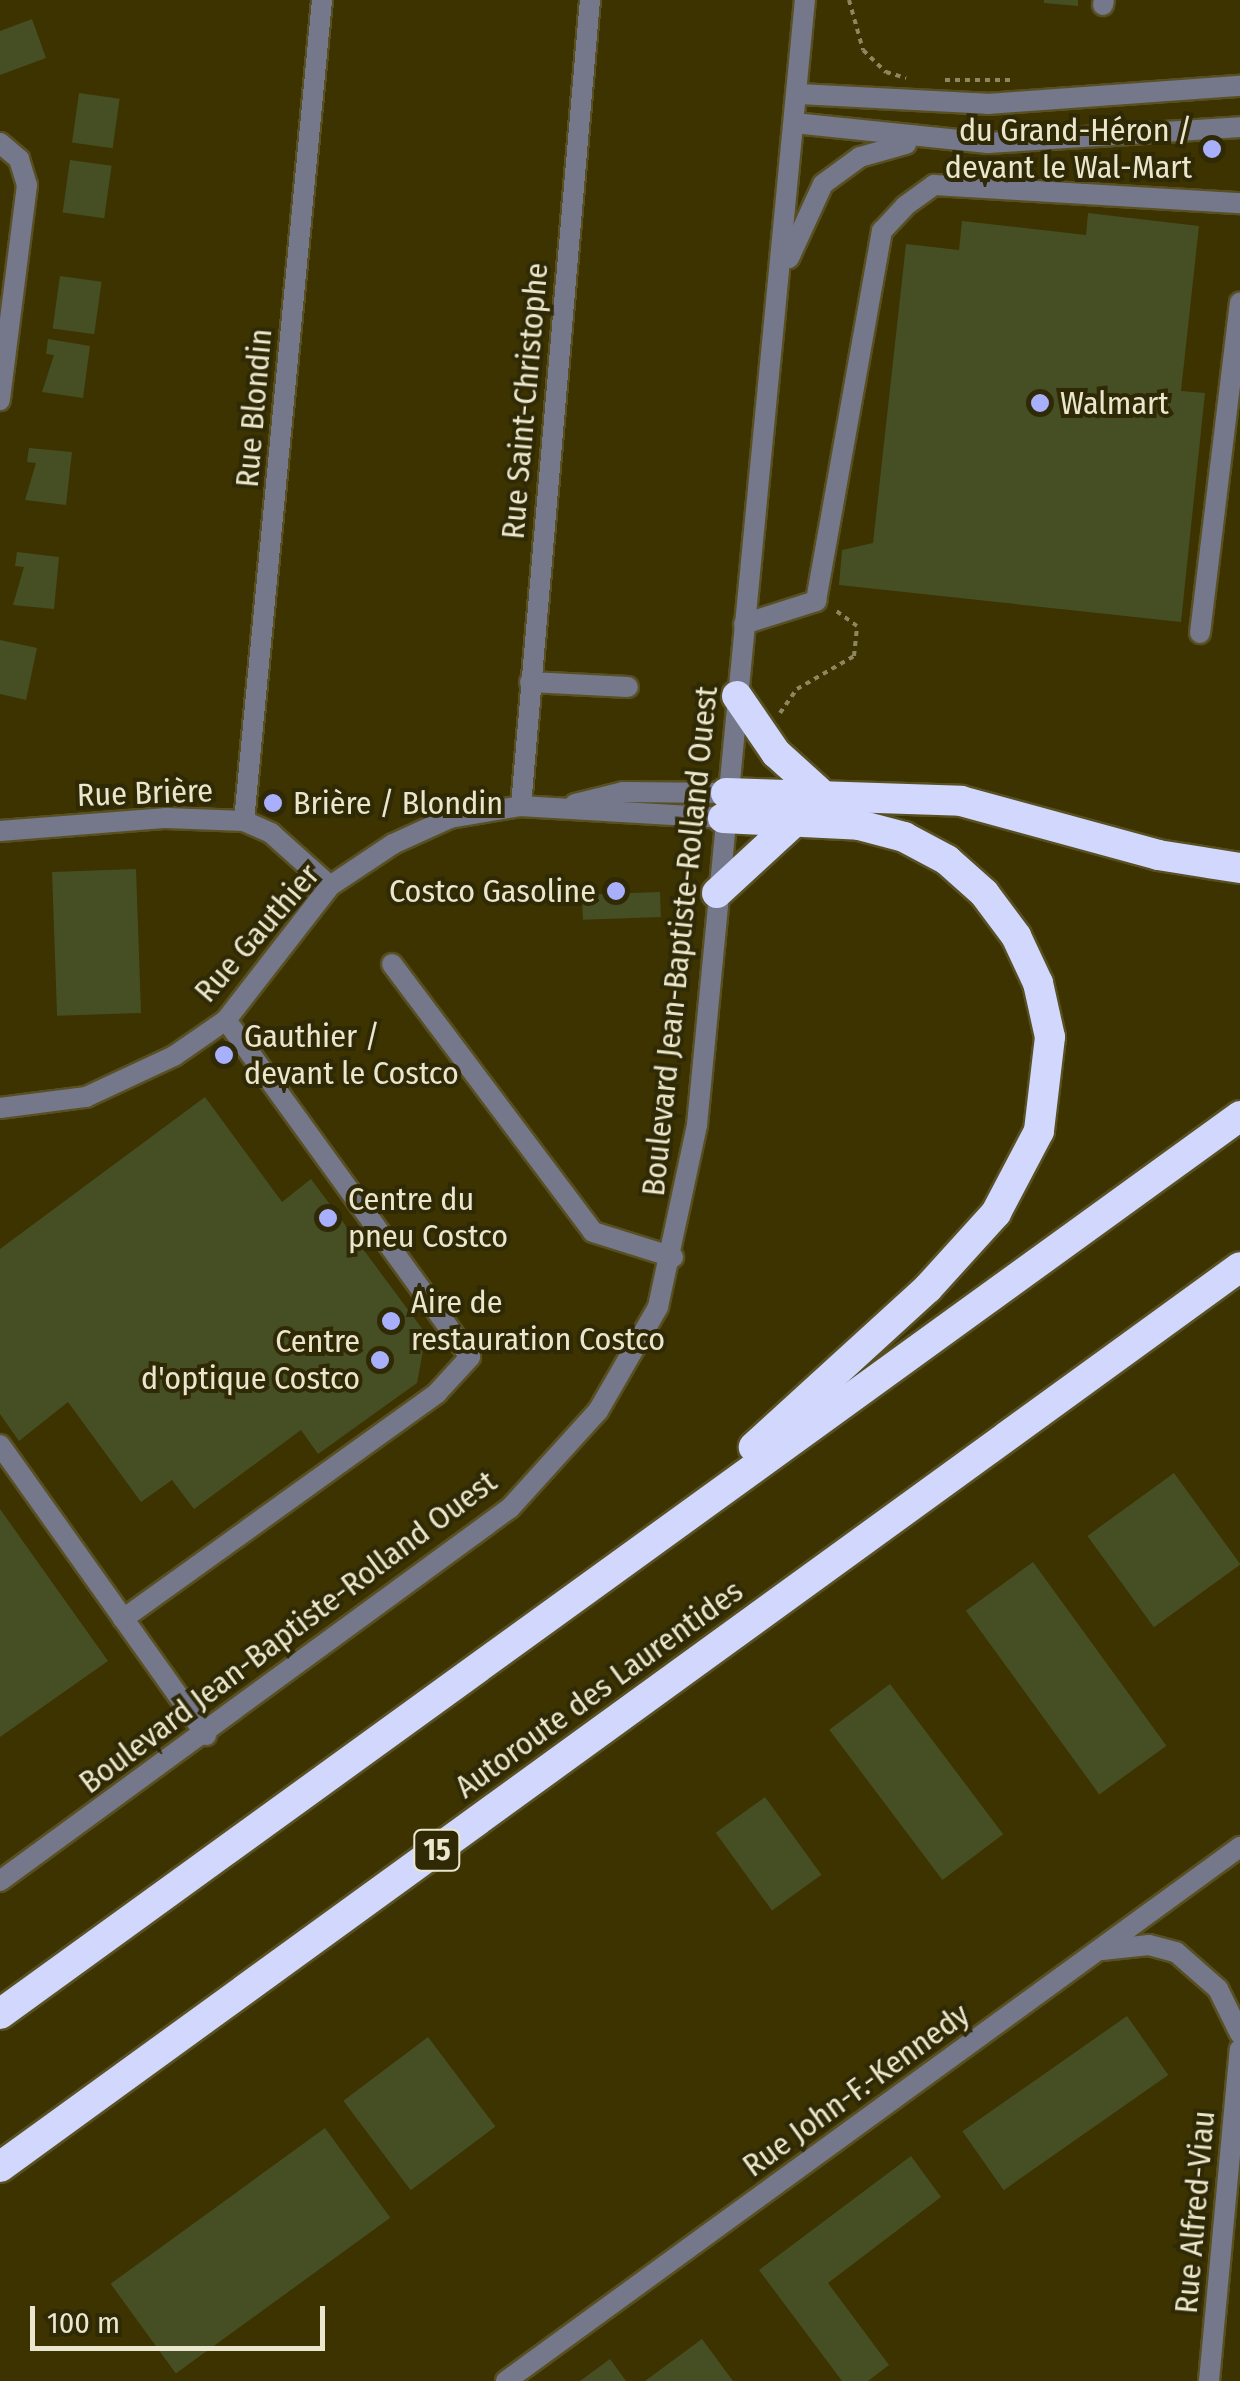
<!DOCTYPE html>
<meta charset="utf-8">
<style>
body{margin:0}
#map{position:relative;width:1240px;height:2381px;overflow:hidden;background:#3c3301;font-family:"Fira Sans Condensed",sans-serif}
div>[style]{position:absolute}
.building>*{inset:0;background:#464f23;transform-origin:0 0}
.path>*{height:4px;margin-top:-2px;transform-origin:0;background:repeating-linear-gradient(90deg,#8d8660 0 5px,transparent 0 10px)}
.roads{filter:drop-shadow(2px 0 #585022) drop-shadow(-2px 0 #585022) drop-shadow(0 2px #585022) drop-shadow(0 -2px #585022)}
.minor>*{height:20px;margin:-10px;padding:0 10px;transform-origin:10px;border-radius:10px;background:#75788b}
.highway>*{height:30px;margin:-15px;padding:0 15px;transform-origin:15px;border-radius:15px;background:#d1d7fd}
.dots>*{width:28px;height:28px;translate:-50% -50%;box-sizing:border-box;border:5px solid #302905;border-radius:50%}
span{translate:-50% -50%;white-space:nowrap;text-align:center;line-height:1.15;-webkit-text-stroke:8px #302905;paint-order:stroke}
.shield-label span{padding:2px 8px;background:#302905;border:2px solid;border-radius:8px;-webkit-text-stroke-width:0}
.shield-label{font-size:30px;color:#ebe7ce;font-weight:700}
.poi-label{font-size:32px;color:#ebe7ce}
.right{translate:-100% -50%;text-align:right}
.left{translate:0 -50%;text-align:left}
.street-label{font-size:32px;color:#ebe7ce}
.scale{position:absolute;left:30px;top:2306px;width:295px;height:45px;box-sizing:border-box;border:5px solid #ebe7ce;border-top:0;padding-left:12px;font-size:30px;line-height:35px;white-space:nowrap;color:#ebe7ce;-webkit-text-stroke:8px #302905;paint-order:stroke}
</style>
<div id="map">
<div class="building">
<div style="clip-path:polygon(1044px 0,1078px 0,1078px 6px,1044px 3px)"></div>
<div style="clip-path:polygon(32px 19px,46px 58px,0 75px,0 31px)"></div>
<div style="left:79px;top:93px;width:41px;height:50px;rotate:8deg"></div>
<div style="left:70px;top:160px;width:42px;height:53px;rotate:8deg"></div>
<div style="clip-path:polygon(1088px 213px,1199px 226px,1181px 391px,1205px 393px,1181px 622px,839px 585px,842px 550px,873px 543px,906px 244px,959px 250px,962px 221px,1086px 235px)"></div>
<div style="left:60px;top:276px;width:42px;height:53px;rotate:8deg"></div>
<div style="clip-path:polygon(48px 339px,90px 346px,83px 398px,42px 392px,54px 355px,46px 354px)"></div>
<div style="clip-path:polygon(29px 448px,72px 452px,66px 505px,25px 500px,36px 463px,27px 462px)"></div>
<div style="clip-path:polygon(17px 552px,59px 557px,54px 609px,13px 605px,24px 567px,15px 566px)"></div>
<div style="clip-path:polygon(0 640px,37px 648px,26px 700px,0 694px)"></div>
<div style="left:136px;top:869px;width:144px;height:84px;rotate:88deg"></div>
<div style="left:660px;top:892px;width:25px;height:78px;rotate:88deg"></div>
<div style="clip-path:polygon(205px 1097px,282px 1202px,311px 1179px,426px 1334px,417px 1383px,318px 1454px,301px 1430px,194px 1509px,172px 1480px,141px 1502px,68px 1402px,19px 1441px,0 1414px,0 1249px)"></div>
<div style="left:1174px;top:1473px;width:113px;height:107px;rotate:54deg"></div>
<div style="clip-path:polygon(0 1509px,108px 1661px,0 1737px)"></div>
<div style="left:1033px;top:1562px;width:227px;height:83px;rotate:54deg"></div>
<div style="left:890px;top:1684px;width:188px;height:76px;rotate:53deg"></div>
<div style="left:765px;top:1797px;width:96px;height:61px;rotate:54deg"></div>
<div style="left:1127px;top:2016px;width:72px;height:201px;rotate:55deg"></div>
<div style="left:428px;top:2037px;width:112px;height:106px;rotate:53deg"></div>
<div style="left:325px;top:2128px;width:111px;height:265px;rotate:54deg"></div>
<div style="clip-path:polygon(911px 2156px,941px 2197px,828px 2283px,889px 2365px,868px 2381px,842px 2381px,759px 2270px)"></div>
<div style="clip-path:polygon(702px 2339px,733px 2381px,645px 2381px)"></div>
<div style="clip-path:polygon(610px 2359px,626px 2381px,580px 2381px)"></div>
</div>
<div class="path">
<div style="left:849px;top:0;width:52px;rotate:74.4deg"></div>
<div style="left:863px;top:50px;width:32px;rotate:44deg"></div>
<div style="left:886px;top:72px;width:21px;rotate:17deg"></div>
<div style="left:945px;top:80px;width:70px"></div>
<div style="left:780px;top:713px;width:29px;rotate:-55deg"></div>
<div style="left:797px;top:689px;width:66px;rotate:-30.1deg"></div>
<div style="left:854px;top:656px;width:30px;rotate:-84deg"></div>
<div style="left:857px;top:626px;width:27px;rotate:-144deg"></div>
</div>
<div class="roads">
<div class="minor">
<div style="left:1103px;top:5px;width:5px;rotate:-79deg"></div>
<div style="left:799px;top:94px;width:188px;rotate:3deg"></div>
<div style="left:987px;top:104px;width:254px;rotate:-4.1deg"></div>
<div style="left:794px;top:123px;width:195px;rotate:5.9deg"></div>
<div style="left:988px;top:143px;width:253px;rotate:-3.6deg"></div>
<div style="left:0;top:143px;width:25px;rotate:40deg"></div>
<div style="left:19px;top:159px;width:27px;rotate:73deg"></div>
<div style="left:27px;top:185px;width:217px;rotate:97.2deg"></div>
<div style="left:789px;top:258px;width:81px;rotate:-65.3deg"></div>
<div style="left:823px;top:184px;width:46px;rotate:-36.1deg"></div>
<div style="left:860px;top:157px;width:48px;rotate:-15.8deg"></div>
<div style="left:744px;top:624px;width:76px;rotate:-17.7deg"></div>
<div style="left:816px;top:601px;width:376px;rotate:-79.9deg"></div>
<div style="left:882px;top:231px;width:34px;rotate:-47deg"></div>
<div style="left:905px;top:206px;width:36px;rotate:-36deg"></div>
<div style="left:934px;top:185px;width:307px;rotate:3.4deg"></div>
<div style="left:1200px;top:633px;width:333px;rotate:-83.1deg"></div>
<div style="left:530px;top:682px;width:98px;rotate:2.9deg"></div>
<div style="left:575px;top:804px;width:49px;rotate:-14deg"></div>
<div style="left:623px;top:792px;width:103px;rotate:0.6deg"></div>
<div style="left:521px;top:806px;width:809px;rotate:-85.11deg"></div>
<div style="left:244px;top:821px;width:825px;rotate:-84.57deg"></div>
<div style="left:0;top:831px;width:167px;rotate:-4.5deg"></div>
<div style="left:166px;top:818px;width:78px;rotate:2.2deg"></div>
<div style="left:244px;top:821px;width:30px;rotate:24deg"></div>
<div style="left:271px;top:833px;width:79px;rotate:41.9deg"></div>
<div style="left:392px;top:964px;width:335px;rotate:53.1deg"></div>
<div style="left:593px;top:1232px;width:84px;rotate:17.4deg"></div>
<div style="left:0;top:1108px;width:87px;rotate:-7.3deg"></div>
<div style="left:86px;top:1097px;width:97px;rotate:-25deg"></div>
<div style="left:174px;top:1056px;width:63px;rotate:-34.7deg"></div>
<div style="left:226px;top:1020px;width:170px;rotate:-52.2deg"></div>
<div style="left:330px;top:886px;width:76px;rotate:-33.7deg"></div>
<div style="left:393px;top:844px;width:63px;rotate:-24.5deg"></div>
<div style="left:450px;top:818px;width:72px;rotate:-9.6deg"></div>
<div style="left:521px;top:806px;width:202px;rotate:3.4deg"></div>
<div style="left:0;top:1445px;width:356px;rotate:54.6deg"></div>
<div style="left:123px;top:1619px;width:387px;rotate:-35.7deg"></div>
<div style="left:437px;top:1393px;width:49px;rotate:-47.5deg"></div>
<div style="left:470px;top:1357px;width:416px;rotate:-125.9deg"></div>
<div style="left:0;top:1881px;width:632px;rotate:-36.18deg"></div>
<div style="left:510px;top:1508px;width:131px;rotate:-47.8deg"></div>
<div style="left:598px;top:1411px;width:120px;rotate:-60deg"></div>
<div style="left:658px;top:1307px;width:186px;rotate:-77.9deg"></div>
<div style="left:697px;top:1125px;width:1130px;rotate:-84.52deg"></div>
<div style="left:1102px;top:1950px;width:47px;rotate:-6.1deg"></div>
<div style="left:1149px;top:1945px;width:28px;rotate:15deg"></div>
<div style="left:1176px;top:1952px;width:56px;rotate:41.4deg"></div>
<div style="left:1218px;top:1989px;width:50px;rotate:63.9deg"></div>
<div style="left:506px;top:2381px;width:908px;rotate:-36.04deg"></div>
<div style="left:1209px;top:2381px;width:333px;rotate:-84.7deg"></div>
</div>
<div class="highway">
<div style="left:737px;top:696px;width:69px;rotate:55.6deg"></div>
<div style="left:776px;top:753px;width:57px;rotate:42.1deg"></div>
<div style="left:726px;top:793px;width:235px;rotate:1.9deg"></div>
<div style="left:961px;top:801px;width:204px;rotate:15.3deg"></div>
<div style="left:1158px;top:855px;width:83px;rotate:9deg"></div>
<div style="left:723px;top:818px;width:136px;rotate:2.9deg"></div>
<div style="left:859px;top:825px;width:47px;rotate:14.9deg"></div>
<div style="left:904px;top:837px;width:49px;rotate:28.1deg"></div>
<div style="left:947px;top:860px;width:50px;rotate:41.7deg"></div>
<div style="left:984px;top:893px;width:54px;rotate:53.3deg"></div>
<div style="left:1016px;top:936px;width:52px;rotate:64.9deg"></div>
<div style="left:1038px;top:983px;width:55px;rotate:77.5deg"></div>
<div style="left:1050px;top:1037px;width:95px;rotate:96.7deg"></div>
<div style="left:1039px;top:1131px;width:93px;rotate:117.7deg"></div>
<div style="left:996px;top:1213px;width:101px;rotate:132.2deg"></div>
<div style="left:928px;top:1288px;width:236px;rotate:137.6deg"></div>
<div style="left:717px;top:893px;width:106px;rotate:-42.7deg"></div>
<div style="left:0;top:2014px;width:1531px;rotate:-35.91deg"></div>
<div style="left:0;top:2167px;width:1532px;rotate:-35.97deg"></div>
</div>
</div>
<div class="dots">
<div style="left:1212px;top:149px;background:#a8b0fc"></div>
<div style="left:1040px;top:403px;background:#a8b0fc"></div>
<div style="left:273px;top:803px;background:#a8b0fc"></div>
<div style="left:616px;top:891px;background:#a8b0fc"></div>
<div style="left:224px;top:1055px;background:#a8b0fc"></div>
<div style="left:328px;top:1218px;background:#a8b0fc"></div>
<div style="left:391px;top:1321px;background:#a8b0fc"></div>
<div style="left:380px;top:1360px;background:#a8b0fc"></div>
</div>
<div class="shield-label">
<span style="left:437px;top:1850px">15</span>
</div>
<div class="poi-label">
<span class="right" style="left:1192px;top:149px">du Grand-Héron /<br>devant le Wal-Mart</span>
<span class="left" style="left:1060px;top:403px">Walmart</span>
<span class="left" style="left:293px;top:803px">Brière / Blondin</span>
<span class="right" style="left:596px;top:891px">Costco Gasoline</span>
<span class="left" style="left:244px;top:1055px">Gauthier /<br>devant le Costco</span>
<span class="left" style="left:348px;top:1218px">Centre du<br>pneu Costco</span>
<span class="left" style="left:411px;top:1321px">Aire de<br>restauration Costco</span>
<span class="right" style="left:360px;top:1360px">Centre<br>d'optique Costco</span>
</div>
<div class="street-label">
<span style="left:525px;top:401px;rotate:-85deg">Rue Saint-Christophe</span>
<span style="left:254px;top:408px;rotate:-85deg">Rue Blondin</span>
<span style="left:145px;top:793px;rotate:-2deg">Rue Brière</span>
<span style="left:257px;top:933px;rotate:-49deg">Rue Gauthier</span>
<span style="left:680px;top:941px;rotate:-84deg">Boulevard Jean-Baptiste-Rolland Ouest</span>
<span style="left:288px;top:1632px;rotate:-37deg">Boulevard Jean-Baptiste-Rolland Ouest</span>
<span style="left:599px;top:1689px;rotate:-36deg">Autoroute des Laurentides</span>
<span style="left:856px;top:2090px;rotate:-36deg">Rue John-F.-Kennedy</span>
<span style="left:1195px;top:2212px;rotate:-85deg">Rue Alfred-Viau</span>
</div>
<div class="scale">100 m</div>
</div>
